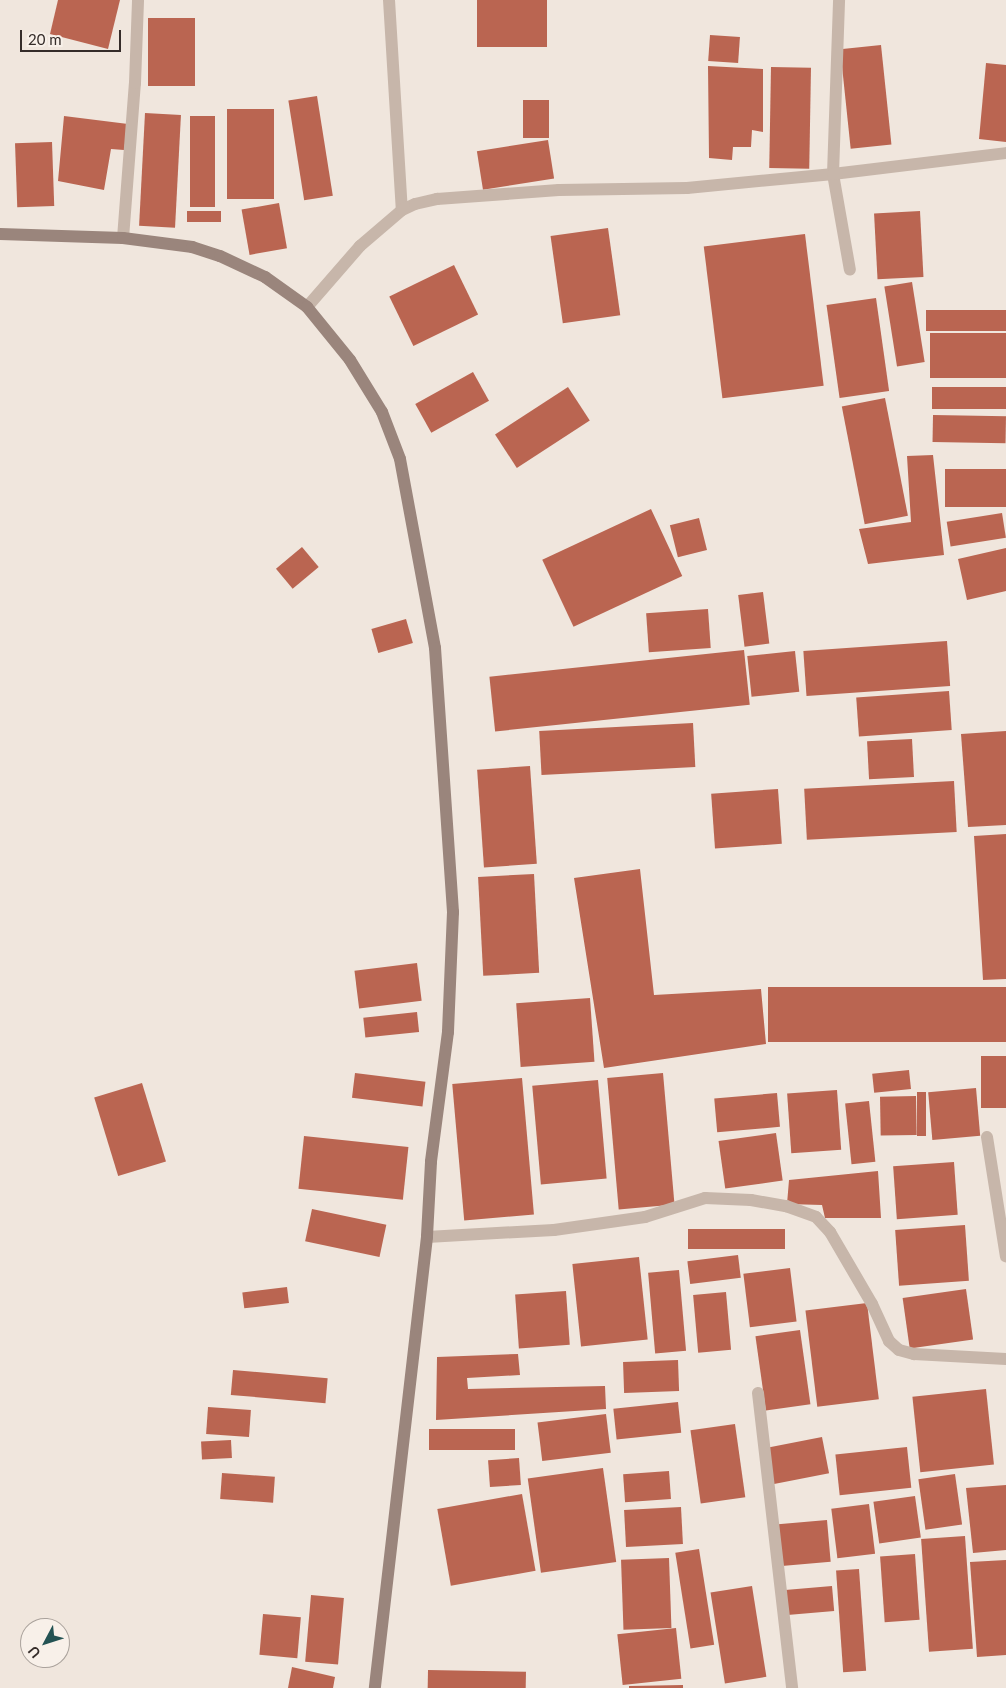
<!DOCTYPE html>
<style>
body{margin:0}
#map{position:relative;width:1006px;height:1688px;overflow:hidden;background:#f0e6dd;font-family:Lato,sans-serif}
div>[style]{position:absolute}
.building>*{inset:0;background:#ba6551;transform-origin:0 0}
.lane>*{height:12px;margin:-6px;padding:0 6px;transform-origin:6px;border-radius:6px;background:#c7b6aa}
.street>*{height:12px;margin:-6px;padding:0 6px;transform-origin:6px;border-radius:6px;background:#c7b6aa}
.secondary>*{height:12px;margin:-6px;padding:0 6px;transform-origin:6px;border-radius:6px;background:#9a857c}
span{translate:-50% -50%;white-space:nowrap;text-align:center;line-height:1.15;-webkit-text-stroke:4px #f8f0e9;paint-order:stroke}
.north{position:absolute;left:20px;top:1618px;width:50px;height:50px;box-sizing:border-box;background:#f8f0e9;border:1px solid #aaa29c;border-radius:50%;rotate:230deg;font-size:14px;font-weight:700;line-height:20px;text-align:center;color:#352c29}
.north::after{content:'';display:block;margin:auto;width:18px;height:22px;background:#235253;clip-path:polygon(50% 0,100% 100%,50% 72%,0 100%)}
.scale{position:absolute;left:20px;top:30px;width:101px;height:22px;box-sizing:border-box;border:2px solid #352c29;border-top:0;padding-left:6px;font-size:15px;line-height:18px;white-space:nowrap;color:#352c29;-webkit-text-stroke:4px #f8f0e9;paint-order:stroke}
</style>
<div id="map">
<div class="building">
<div style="clip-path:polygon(58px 0,120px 0,108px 49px,50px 34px)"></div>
<div style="left:477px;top:0;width:70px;height:47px"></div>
<div style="left:148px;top:18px;width:47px;height:68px"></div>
<div style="left:710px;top:35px;width:30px;height:26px;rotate:4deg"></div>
<div style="left:881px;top:45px;width:100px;height:41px;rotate:84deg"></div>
<div style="clip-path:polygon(986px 63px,1006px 65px,1006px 142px,979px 139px)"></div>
<div style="clip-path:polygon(708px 66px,763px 69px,763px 132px,752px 130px,751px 147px,733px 147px,732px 160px,709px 158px)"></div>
<div style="left:771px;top:67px;width:40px;height:101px;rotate:1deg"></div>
<div style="left:317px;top:96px;width:101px;height:29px;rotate:81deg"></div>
<div style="left:523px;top:100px;width:26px;height:38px"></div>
<div style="left:227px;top:109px;width:47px;height:90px"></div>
<div style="left:145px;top:113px;width:36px;height:113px;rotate:3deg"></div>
<div style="clip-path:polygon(64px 116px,128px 124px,124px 150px,111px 149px,104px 190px,58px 181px)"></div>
<div style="left:190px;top:116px;width:25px;height:91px"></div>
<div style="left:548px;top:140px;width:39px;height:72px;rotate:81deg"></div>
<div style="left:52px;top:142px;width:64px;height:37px;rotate:88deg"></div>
<div style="left:279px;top:203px;width:46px;height:38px;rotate:80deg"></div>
<div style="left:187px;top:211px;width:34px;height:11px"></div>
<div style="left:920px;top:211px;width:66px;height:46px;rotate:87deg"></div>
<div style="left:608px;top:228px;width:88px;height:58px;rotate:82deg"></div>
<div style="left:805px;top:234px;width:153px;height:102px;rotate:83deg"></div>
<div style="left:454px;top:265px;width:55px;height:72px;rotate:64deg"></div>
<div style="left:912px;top:282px;width:81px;height:28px;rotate:81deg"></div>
<div style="left:876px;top:298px;width:94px;height:50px;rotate:82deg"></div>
<div style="left:926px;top:310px;width:80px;height:21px"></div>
<div style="left:1006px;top:333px;width:45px;height:76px;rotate:90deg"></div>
<div style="left:473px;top:372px;width:33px;height:66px;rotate:61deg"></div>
<div style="left:568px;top:387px;width:40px;height:87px;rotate:57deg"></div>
<div style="left:932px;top:387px;width:74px;height:22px"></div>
<div style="left:885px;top:398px;width:120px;height:44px;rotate:79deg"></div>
<div style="left:933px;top:415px;width:73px;height:27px;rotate:1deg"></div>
<div style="clip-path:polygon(933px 455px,944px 555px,868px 564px,859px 529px,911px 522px,907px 456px)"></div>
<div style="left:1006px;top:469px;width:38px;height:61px;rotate:90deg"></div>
<div style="left:651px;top:509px;width:74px;height:120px;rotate:65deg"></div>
<div style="left:1002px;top:513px;width:25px;height:56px;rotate:81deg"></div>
<div style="left:699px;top:518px;width:33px;height:30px;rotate:76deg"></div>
<div style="left:302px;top:547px;width:26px;height:34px;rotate:50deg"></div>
<div style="clip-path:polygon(1006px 548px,1006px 591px,967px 600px,958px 559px)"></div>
<div style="left:763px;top:592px;width:52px;height:25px;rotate:83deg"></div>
<div style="left:708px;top:609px;width:39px;height:62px;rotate:86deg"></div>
<div style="left:406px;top:619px;width:25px;height:36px;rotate:74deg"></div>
<div style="left:947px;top:641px;width:45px;height:144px;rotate:86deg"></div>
<div style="left:744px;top:650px;width:55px;height:256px;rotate:84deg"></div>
<div style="left:795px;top:651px;width:41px;height:48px;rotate:84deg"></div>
<div style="left:949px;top:691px;width:39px;height:93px;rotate:86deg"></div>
<div style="left:693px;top:723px;width:44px;height:154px;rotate:87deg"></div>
<div style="clip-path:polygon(1006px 731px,1006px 825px,968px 827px,961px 734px)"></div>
<div style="left:912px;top:739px;width:38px;height:45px;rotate:87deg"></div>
<div style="left:530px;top:766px;width:98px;height:53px;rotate:86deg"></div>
<div style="left:954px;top:781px;width:51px;height:150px;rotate:87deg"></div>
<div style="left:778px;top:789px;width:55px;height:67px;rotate:86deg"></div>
<div style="clip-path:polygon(1006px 834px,1006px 979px,983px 980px,974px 836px)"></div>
<div style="clip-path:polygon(640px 869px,654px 995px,761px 989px,766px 1044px,604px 1068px,574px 878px)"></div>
<div style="left:534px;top:874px;width:99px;height:56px;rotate:87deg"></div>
<div style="left:417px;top:963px;width:38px;height:63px;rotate:83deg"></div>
<div style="left:1006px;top:987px;width:55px;height:238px;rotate:90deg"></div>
<div style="left:590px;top:998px;width:64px;height:74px;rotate:86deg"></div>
<div style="left:417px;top:1012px;width:20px;height:54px;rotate:84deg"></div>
<div style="left:981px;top:1056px;width:25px;height:52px"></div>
<div style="left:909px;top:1070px;width:19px;height:37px;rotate:84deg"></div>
<div style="left:355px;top:1073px;width:71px;height:25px;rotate:7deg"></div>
<div style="left:663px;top:1073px;width:132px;height:56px;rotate:85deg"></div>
<div style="left:522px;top:1078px;width:137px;height:70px;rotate:85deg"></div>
<div style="left:598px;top:1080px;width:99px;height:66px;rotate:85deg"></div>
<div style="left:142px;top:1083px;width:82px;height:50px;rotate:73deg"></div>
<div style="left:976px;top:1088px;width:48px;height:48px;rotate:85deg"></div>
<div style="left:837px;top:1090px;width:60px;height:50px;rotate:86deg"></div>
<div style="left:917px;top:1092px;width:9px;height:44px"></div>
<div style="left:777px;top:1093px;width:34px;height:63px;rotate:85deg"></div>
<div style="left:916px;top:1096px;width:39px;height:36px;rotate:89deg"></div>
<div style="left:869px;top:1101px;width:61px;height:24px;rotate:84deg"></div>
<div style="left:776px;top:1133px;width:48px;height:58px;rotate:82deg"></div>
<div style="left:304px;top:1136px;width:105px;height:53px;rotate:6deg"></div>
<div style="left:954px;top:1162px;width:53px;height:61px;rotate:86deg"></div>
<div style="clip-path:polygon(878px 1171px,881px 1218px,825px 1218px,822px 1205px,787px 1204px,789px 1180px)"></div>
<div style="left:312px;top:1209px;width:76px;height:33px;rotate:12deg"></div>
<div style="left:965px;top:1225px;width:56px;height:70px;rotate:86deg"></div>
<div style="left:785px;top:1229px;width:20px;height:97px;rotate:90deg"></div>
<div style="left:738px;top:1255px;width:23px;height:51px;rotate:83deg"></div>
<div style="left:639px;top:1257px;width:83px;height:67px;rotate:84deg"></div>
<div style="left:790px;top:1268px;width:54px;height:47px;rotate:83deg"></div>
<div style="left:679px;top:1270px;width:81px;height:31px;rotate:85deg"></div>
<div style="left:287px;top:1287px;width:16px;height:45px;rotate:83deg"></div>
<div style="left:966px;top:1289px;width:51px;height:64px;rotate:82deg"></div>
<div style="left:566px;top:1291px;width:54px;height:51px;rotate:86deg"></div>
<div style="left:726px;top:1292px;width:58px;height:33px;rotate:85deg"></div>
<div style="left:867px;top:1303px;width:97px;height:62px;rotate:83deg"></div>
<div style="left:800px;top:1330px;width:75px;height:45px;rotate:82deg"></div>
<div style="clip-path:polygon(518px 1354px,520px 1375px,467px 1378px,468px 1389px,605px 1386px,606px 1409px,436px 1420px,437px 1357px)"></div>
<div style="left:678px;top:1360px;width:31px;height:55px;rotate:88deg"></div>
<div style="left:233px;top:1370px;width:95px;height:25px;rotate:5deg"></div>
<div style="left:986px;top:1389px;width:76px;height:74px;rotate:84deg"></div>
<div style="left:678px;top:1402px;width:31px;height:65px;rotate:84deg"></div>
<div style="left:208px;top:1407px;width:43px;height:27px;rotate:4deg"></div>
<div style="left:606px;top:1414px;width:39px;height:69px;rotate:83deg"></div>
<div style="left:735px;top:1424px;width:74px;height:45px;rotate:82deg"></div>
<div style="left:515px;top:1429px;width:21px;height:86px;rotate:90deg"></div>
<div style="left:822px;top:1437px;width:37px;height:56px;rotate:79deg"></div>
<div style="left:231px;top:1440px;width:18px;height:30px;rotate:87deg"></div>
<div style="left:907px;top:1447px;width:41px;height:72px;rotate:84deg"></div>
<div style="left:519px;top:1458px;width:27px;height:31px;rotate:86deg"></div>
<div style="left:603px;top:1468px;width:95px;height:76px;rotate:82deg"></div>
<div style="left:669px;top:1471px;width:28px;height:46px;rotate:86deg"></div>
<div style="left:222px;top:1473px;width:53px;height:26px;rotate:4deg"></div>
<div style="left:955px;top:1474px;width:51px;height:37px;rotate:82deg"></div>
<div style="clip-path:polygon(1006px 1485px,1006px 1550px,973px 1553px,966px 1488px)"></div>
<div style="left:522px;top:1494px;width:78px;height:86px;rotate:80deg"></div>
<div style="left:915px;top:1496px;width:42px;height:42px;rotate:82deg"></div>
<div style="left:869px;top:1504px;width:50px;height:38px;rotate:83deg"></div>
<div style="left:681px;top:1507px;width:37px;height:57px;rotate:87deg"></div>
<div style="left:827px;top:1520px;width:42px;height:52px;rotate:85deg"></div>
<div style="left:965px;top:1536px;width:113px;height:44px;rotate:86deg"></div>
<div style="left:699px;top:1549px;width:97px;height:24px;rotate:81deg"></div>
<div style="left:915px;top:1554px;width:66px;height:35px;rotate:86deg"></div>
<div style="left:669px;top:1558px;width:70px;height:48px;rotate:88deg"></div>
<div style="clip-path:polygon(1006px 1560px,1006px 1655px,977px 1657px,970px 1562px)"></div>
<div style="left:859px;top:1569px;width:102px;height:23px;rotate:86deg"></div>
<div style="left:752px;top:1586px;width:92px;height:42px;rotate:81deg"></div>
<div style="left:832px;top:1586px;width:25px;height:47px;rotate:85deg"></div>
<div style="left:311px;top:1595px;width:33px;height:67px;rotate:5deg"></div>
<div style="left:263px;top:1614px;width:38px;height:41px;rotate:5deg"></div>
<div style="left:676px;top:1628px;width:51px;height:59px;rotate:84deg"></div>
<div style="clip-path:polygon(292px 1667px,335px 1677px,333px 1688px,288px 1688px)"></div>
<div style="left:428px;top:1670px;width:98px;height:18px;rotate:1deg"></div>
<div style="clip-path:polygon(683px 1685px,683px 1688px,629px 1688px,629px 1686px)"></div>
</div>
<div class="lane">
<div style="left:389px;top:0;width:210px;rotate:86.5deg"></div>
<div style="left:833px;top:174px;width:97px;rotate:80deg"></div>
</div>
<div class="street">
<div style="left:833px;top:174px;width:174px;rotate:-88deg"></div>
<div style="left:123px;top:238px;width:155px;rotate:-85.6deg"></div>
<div style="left:135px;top:83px;width:83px;rotate:-87.9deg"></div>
<div style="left:307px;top:307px;width:81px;rotate:-49deg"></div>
<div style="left:360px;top:246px;width:55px;rotate:-40.6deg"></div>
<div style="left:402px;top:210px;width:14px;rotate:-25deg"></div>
<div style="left:415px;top:204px;width:23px;rotate:-13deg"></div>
<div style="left:437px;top:199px;width:122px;rotate:-4.2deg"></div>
<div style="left:559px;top:190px;width:128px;rotate:-0.9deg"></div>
<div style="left:687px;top:188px;width:147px;rotate:-5.5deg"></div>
<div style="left:833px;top:174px;width:174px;rotate:-6.9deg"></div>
<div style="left:987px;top:1137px;width:121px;rotate:81deg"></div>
<div style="left:427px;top:1237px;width:127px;rotate:-3.2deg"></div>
<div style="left:554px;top:1230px;width:92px;rotate:-8.1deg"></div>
<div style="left:645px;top:1217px;width:63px;rotate:-17.6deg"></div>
<div style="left:705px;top:1198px;width:46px;rotate:2.5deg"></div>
<div style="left:751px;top:1200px;width:36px;rotate:10deg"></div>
<div style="left:786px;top:1206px;width:32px;rotate:20deg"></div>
<div style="left:816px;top:1217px;width:21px;rotate:47deg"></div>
<div style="left:830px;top:1232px;width:83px;rotate:59.7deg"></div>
<div style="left:872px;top:1304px;width:41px;rotate:65.3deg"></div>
<div style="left:889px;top:1341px;width:13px;rotate:42deg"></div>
<div style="left:899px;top:1350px;width:16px;rotate:15deg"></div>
<div style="left:914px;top:1354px;width:92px;rotate:3.1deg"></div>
<div style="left:758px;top:1393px;width:297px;rotate:83.4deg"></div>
</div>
<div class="secondary">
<div style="left:0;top:234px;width:123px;rotate:1.9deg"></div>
<div style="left:123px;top:238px;width:70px;rotate:7.4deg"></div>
<div style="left:192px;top:247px;width:29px;rotate:18deg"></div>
<div style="left:220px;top:256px;width:50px;rotate:25deg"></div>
<div style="left:265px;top:277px;width:52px;rotate:35.5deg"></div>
<div style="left:307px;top:307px;width:68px;rotate:50.9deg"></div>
<div style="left:350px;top:360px;width:61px;rotate:58.4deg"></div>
<div style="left:382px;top:412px;width:50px;rotate:69deg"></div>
<div style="left:400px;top:459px;width:192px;rotate:79.5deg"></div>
<div style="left:435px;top:648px;width:265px;rotate:86.1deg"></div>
<div style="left:453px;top:912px;width:120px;rotate:92.4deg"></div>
<div style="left:448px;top:1032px;width:131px;rotate:97.5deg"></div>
<div style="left:431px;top:1162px;width:75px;rotate:93.1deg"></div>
<div style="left:427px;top:1237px;width:454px;rotate:96.6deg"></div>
</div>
<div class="north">U</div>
<div class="scale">20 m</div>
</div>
